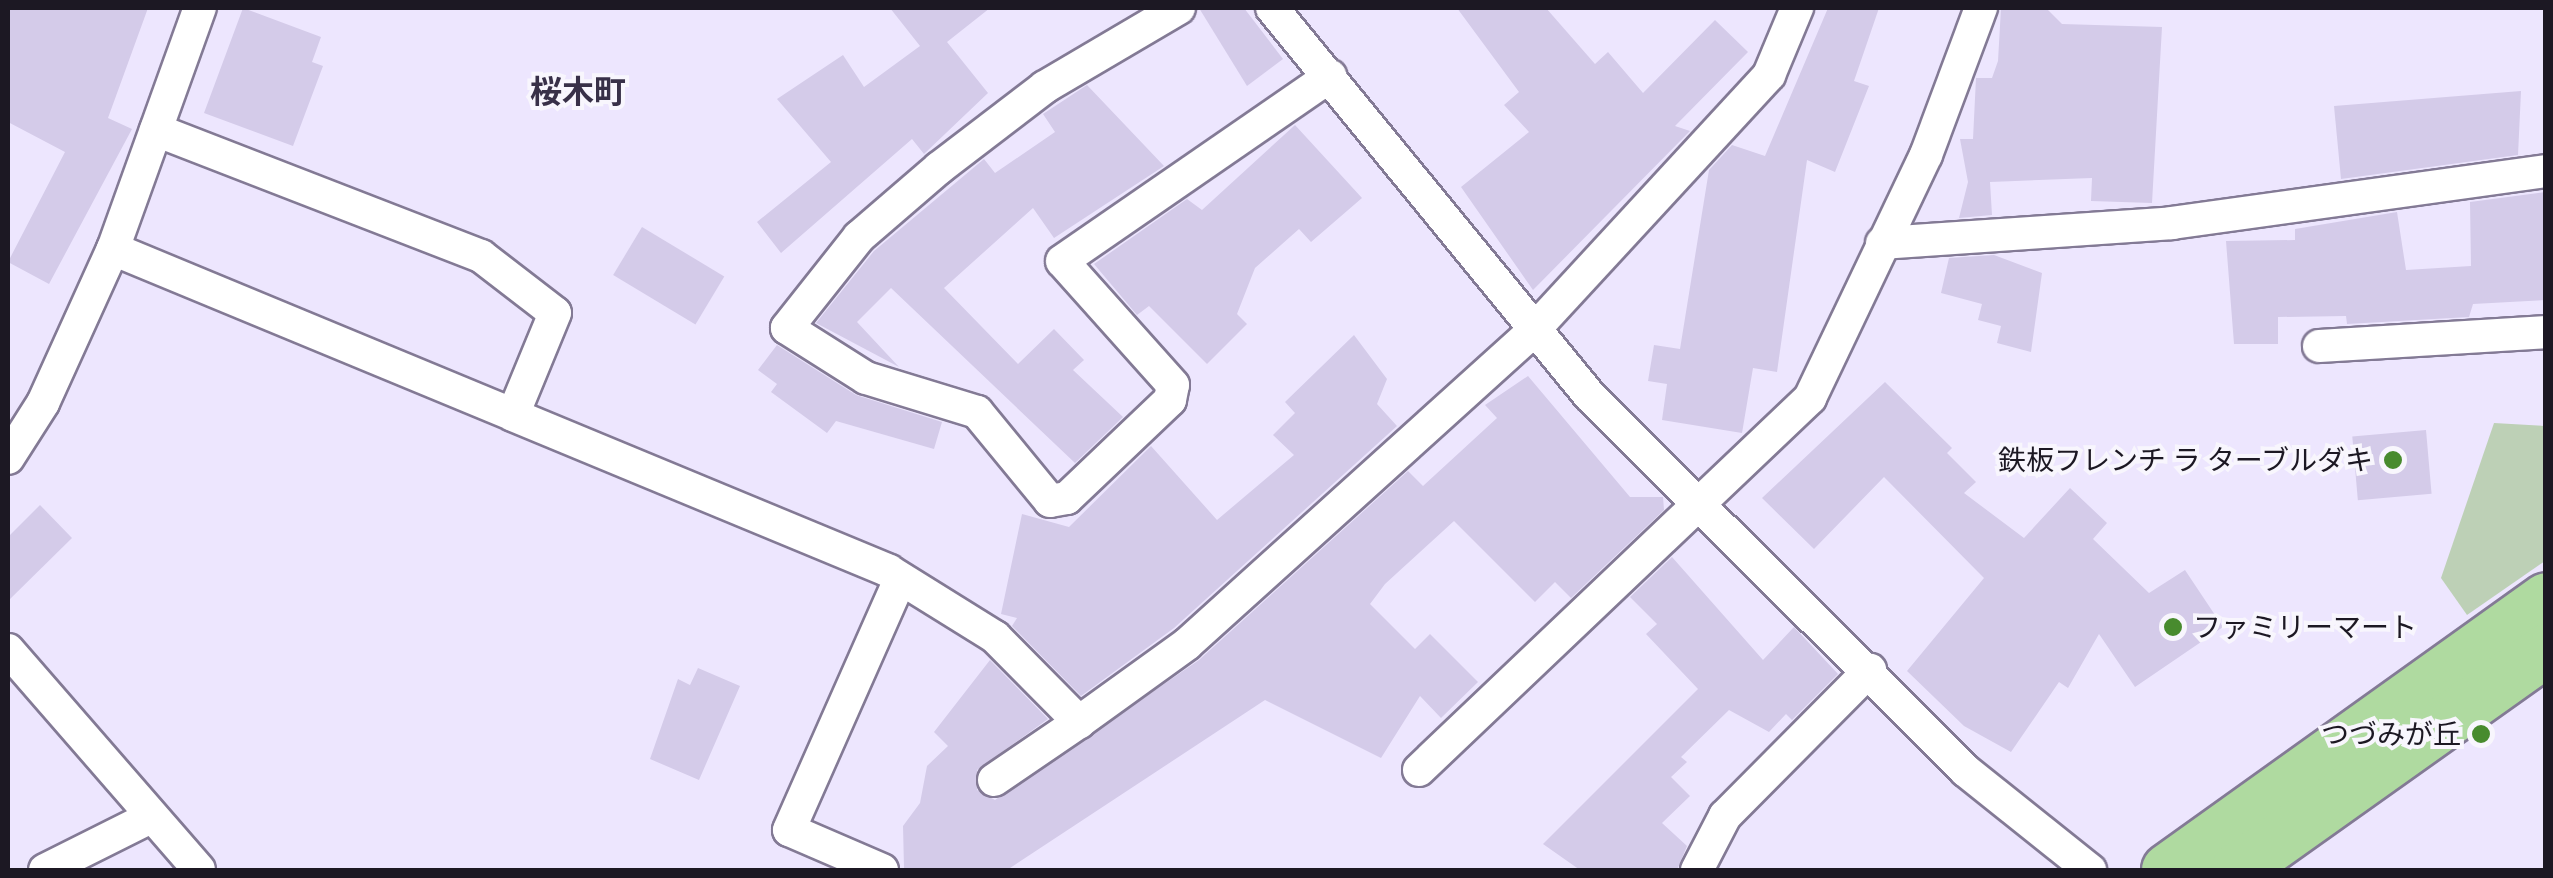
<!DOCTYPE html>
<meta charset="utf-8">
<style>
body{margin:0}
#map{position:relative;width:2553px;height:878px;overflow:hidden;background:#ede6fe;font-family:"Archivo Narrow","Noto Sans JP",sans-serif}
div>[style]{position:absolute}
.green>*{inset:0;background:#bdd0b6}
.building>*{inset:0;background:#d4cbe9;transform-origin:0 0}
.roads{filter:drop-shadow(2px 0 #837a95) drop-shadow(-2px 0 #837a95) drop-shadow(0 2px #837a95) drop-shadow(0 -2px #837a95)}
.street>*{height:32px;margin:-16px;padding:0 16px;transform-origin:16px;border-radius:16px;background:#fff}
.primary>*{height:52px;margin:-26px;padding:0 26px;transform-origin:26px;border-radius:26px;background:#afdaa0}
.dots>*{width:28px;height:28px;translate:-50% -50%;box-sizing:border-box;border:5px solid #f8f6fd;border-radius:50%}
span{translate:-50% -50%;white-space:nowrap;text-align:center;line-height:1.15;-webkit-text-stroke:8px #f8f6fd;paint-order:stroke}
.poi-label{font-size:28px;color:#1c1823}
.right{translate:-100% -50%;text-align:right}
.left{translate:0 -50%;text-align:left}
.quarter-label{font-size:32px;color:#383048;font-weight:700}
.frame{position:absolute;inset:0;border:10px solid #1c1823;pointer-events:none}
</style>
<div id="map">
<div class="green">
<div style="clip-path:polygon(2494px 423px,2545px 426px,2545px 561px,2467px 615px,2441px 578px)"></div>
</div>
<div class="building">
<div style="clip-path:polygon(8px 8px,148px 8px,108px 118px,132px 129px,49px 284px,8px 262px,65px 152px,8px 122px)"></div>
<div style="clip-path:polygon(243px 8px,321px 37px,312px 62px,323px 66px,293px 146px,204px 113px)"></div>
<div style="clip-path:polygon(890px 8px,990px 8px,947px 42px,988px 93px,924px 154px,912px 139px,781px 253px,757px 222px,831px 162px,777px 99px,843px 55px,864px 87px,920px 46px)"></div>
<div style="clip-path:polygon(1199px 8px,1244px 8px,1283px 59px,1247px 86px)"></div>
<div style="clip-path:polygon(1457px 8px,1546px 8px,1595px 64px,1608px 52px,1643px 93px,1715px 20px,1748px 52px,1675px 126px,1690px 131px,1533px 290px,1461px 187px,1529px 132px,1504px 105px,1519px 92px)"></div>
<div style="clip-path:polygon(1828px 8px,1879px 8px,1854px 81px,1869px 86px,1835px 172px,1807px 160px,1777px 372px,1753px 368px,1742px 433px,1662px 420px,1667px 384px,1648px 381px,1654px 345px,1680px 349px,1709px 170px,1732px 145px,1765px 156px)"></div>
<div style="clip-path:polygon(2001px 8px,2046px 8px,2062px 24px,2162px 27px,2152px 203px,2091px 201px,2092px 178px,1990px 182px,1992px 215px,1959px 218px,1968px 182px,1960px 139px,1973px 139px,1976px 78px,1992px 78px,1998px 61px)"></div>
<div style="clip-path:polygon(1087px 85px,1164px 166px,1054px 238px,1033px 208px,944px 288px,1018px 364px,1054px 329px,1084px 360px,1073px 370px,1123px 417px,1075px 463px,891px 288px,857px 322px,899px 367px,816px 323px,874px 251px,984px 159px,995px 173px,1055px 132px,1043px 114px)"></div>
<div style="clip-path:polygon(2521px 91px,2518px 155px,2341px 179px,2334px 106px)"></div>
<div style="clip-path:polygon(1295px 125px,1362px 198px,1311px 242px,1299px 229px,1255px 268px,1237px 314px,1247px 324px,1207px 364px,1149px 306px,1137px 315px,1094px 264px,1187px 199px,1202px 210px)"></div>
<div style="clip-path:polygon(2546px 192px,2546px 300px,2473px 304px,2469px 317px,2347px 324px,2346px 316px,2278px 317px,2278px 344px,2234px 344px,2226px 241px,2295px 240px,2295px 229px,2397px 212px,2406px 270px,2471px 266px,2470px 202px)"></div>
<div style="left:642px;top:227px;width:96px;height:56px;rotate:31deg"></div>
<div style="clip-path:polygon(1994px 255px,2042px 273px,2031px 352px,1997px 343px,2001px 326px,1978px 320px,1982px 304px,1941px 293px,1949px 258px)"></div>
<div style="clip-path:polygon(1354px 335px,1387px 379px,1377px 404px,1397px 426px,1174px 628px,1081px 696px,1012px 626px,1017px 618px,1001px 614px,1022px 514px,1069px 527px,1151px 446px,1217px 520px,1294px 455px,1273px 435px,1295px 413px,1285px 402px)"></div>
<div style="clip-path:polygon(777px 345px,856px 395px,942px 422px,934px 449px,836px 421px,827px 433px,771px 392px,777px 384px,758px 370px)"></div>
<div style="clip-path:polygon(1528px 376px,1630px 497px,1663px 497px,1664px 510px,1571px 598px,1555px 582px,1535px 602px,1454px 521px,1385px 584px,1370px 604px,1415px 649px,1430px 634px,1478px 682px,1441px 718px,1420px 696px,1381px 758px,1265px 700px,1007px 870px,904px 868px,903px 826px,920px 803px,927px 766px,948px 746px,934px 732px,990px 660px,1048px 719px,977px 770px,977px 790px,995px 800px,1199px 660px,1408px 471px,1423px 486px,1497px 418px,1485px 405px)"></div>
<div style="clip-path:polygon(1885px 382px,1952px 448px,1947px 453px,1976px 482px,1964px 493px,2024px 538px,2070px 488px,2107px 523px,2093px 539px,2149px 593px,2185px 570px,2223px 627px,2135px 687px,2099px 634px,2068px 688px,2059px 682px,2011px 752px,1964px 726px,1907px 671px,1984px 578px,1884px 477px,1814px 549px,1762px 498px)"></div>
<div style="left:2426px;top:430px;width:64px;height:74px;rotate:85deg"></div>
<div style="clip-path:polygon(40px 505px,72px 538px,8px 601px,8px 537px)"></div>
<div style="clip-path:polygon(1672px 557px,1763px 660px,1794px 627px,1838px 674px,1792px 720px,1786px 714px,1769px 732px,1729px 710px,1681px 757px,1687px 762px,1671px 777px,1690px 796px,1662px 823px,1687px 846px,1677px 870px,1580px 870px,1543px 844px,1698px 689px,1646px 634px,1657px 624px,1630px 597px)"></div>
<div style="clip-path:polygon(698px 668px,740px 686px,699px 780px,650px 759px,678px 679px,690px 685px)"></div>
</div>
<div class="roads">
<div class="street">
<div style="left:1179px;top:8px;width:156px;rotate:149.5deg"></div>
<div style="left:1045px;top:87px;width:133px;rotate:142.6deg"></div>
<div style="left:939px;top:168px;width:106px;rotate:139.2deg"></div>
<div style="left:859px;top:237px;width:116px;rotate:128.4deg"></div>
<div style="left:787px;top:328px;width:93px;rotate:32.3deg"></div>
<div style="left:866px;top:378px;width:116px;rotate:17deg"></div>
<div style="left:977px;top:412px;width:115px;rotate:50.6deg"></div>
<div style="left:1050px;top:501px;width:17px;rotate:-10deg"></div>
<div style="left:1067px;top:498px;width:142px;rotate:-43.6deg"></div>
<div style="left:1170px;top:400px;width:15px;rotate:-79deg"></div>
<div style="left:1173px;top:385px;width:166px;rotate:-131.8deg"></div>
<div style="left:1062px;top:261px;width:326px;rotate:-34.6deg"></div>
<div style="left:1272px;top:8px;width:500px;rotate:50.68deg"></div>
<div style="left:1589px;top:395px;width:532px;rotate:44.92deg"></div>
<div style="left:1966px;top:771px;width:159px;rotate:38.6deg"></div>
<div style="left:156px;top:130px;width:349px;rotate:21.2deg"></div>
<div style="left:481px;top:256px;width:93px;rotate:37.6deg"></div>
<div style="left:555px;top:313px;width:110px;rotate:112.4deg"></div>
<div style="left:513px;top:415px;width:407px;rotate:22.5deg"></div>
<div style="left:889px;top:571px;width:125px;rotate:31.9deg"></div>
<div style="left:995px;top:637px;width:120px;rotate:45.3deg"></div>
<div style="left:1079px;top:722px;width:133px;rotate:-35.8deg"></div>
<div style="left:1187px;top:644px;width:465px;rotate:-42.1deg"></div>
<div style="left:1532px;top:332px;width:350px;rotate:-47.3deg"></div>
<div style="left:1769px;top:75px;width:73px;rotate:-67.3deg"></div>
<div style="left:1882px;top:243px;width:291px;rotate:-3.9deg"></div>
<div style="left:2172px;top:223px;width:378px;rotate:-7.9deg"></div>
<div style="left:113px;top:249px;width:433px;rotate:22.5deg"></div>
<div style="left:2319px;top:346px;width:227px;rotate:-3.5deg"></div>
<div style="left:8px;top:458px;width:65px;rotate:-57.5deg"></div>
<div style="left:43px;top:403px;width:169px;rotate:-65.6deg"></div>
<div style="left:113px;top:249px;width:256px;rotate:-70.2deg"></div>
<div style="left:8px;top:650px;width:291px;rotate:49deg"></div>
<div style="left:1419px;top:770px;width:540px;rotate:-43.57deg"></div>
<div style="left:1810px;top:398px;width:269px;rotate:-64.5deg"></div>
<div style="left:1926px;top:155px;width:157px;rotate:-69.5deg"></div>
<div style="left:994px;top:780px;width:103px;rotate:-34.3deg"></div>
<div style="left:45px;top:870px;width:119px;rotate:-26.6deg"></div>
<div style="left:882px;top:870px;width:101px;rotate:-156.7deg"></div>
<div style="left:789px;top:830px;width:269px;rotate:-66.1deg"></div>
<div style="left:1697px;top:870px;width:61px;rotate:-62.6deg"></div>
<div style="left:1725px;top:816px;width:206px;rotate:-45.2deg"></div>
</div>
<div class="primary">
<div style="left:2168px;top:870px;width:465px;rotate:-35.6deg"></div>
<div style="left:2237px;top:870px;width:379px;rotate:-35.4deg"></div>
</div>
</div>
<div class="dots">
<div style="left:2393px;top:460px;background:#488b2e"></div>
<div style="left:2173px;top:627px;background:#488b2e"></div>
<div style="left:2481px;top:734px;background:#488b2e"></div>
</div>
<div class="poi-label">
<span class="right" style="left:2373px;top:460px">鉄板フレンチ ラ ターブルダキ</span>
<span class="left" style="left:2193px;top:627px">ファミリーマート</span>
<span class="right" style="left:2461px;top:734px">つづみが丘</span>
</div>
<div class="quarter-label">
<span style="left:578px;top:92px">桜木町</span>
</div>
<div class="frame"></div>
</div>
